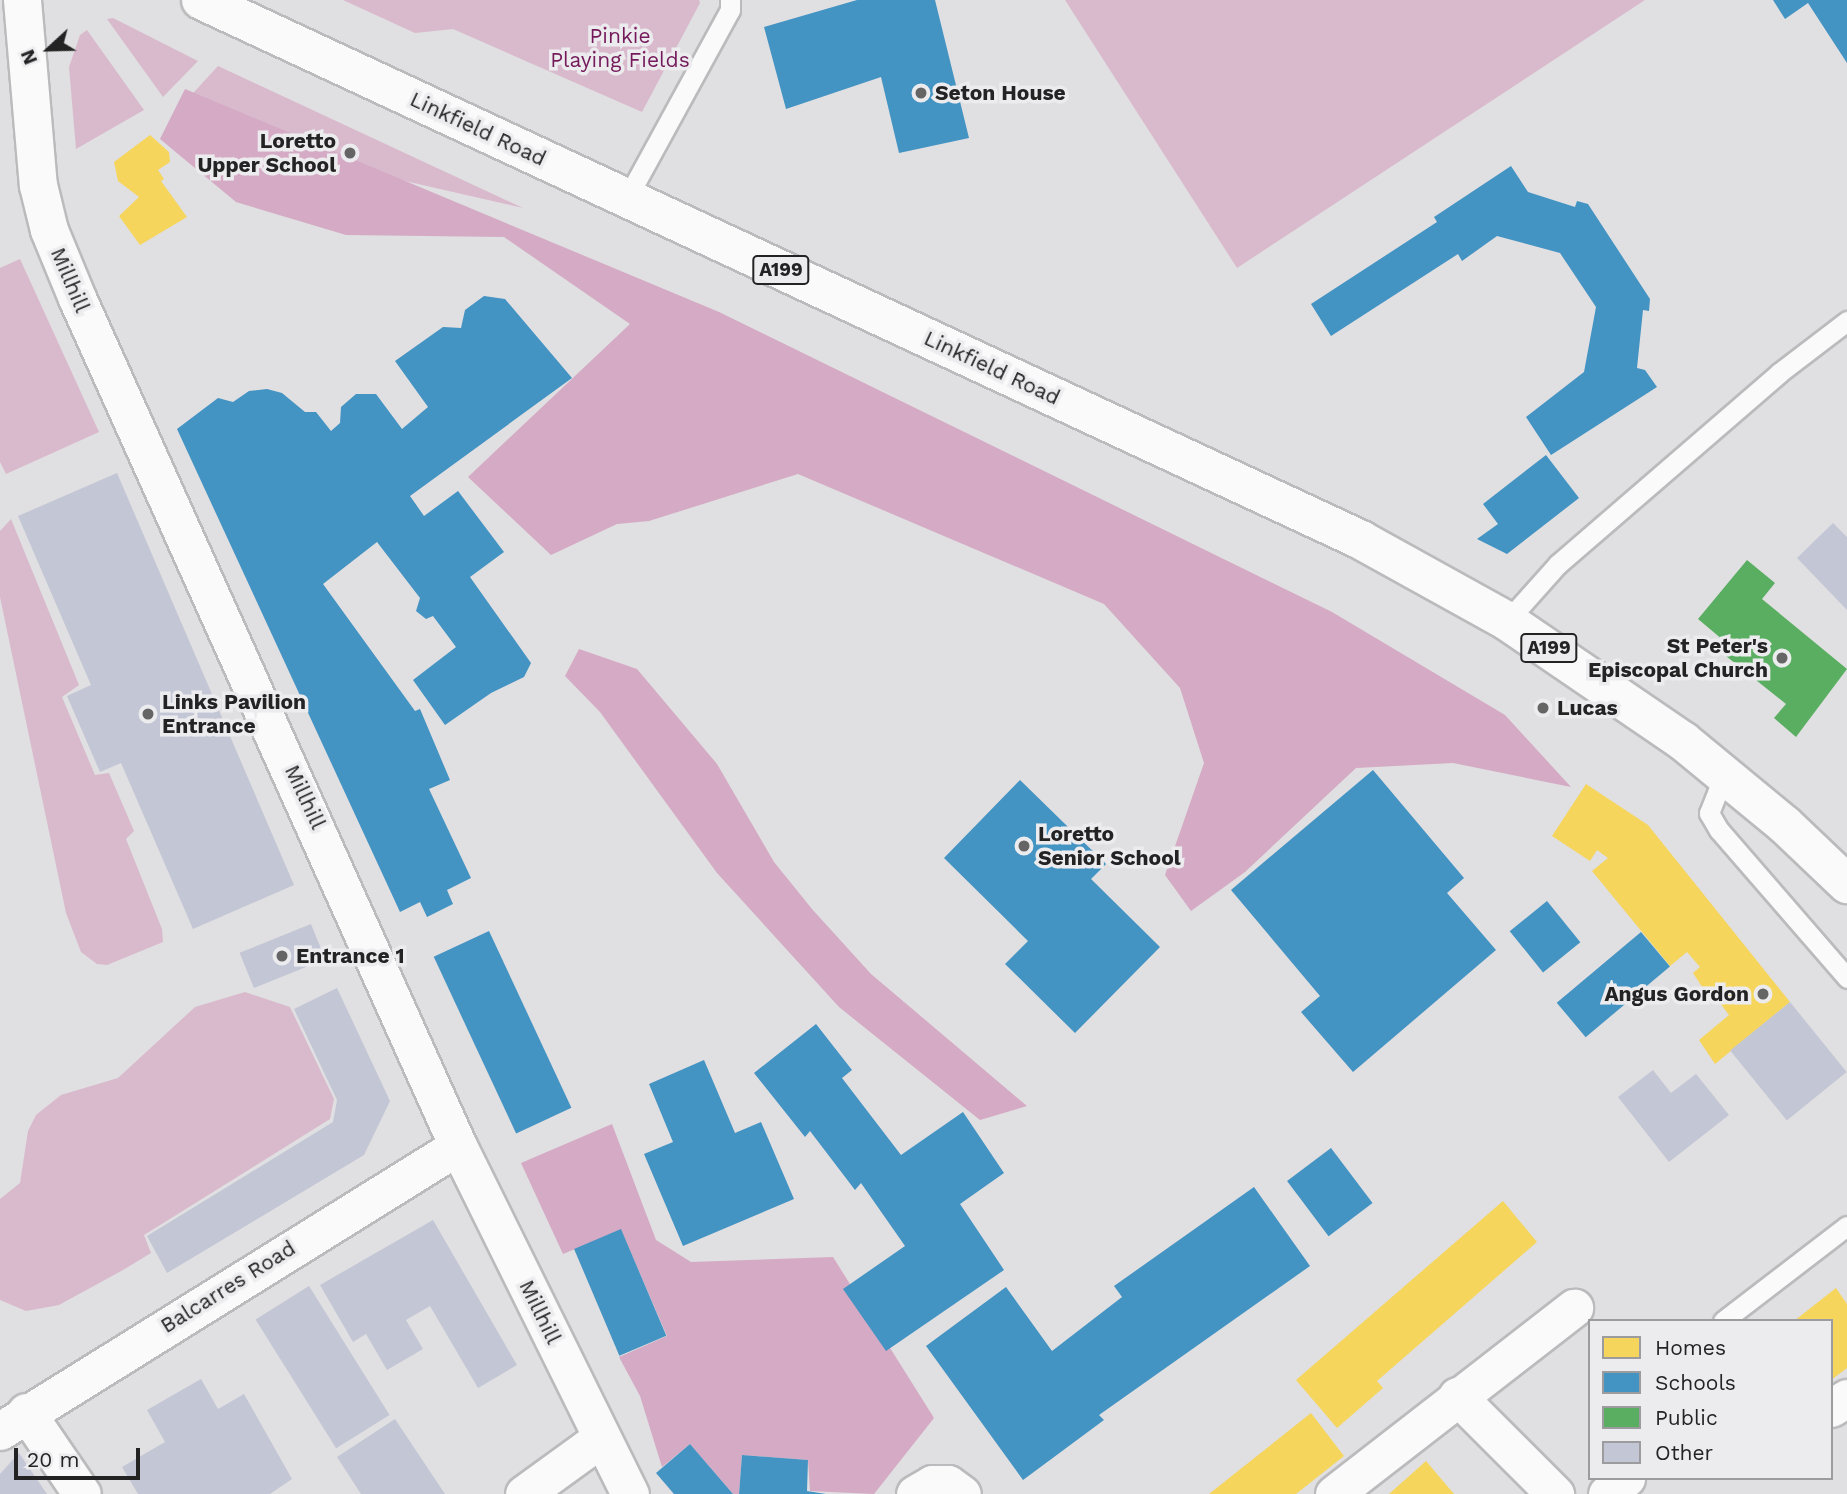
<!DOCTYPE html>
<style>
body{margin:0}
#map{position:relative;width:1847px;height:1494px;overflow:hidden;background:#e0dfe1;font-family:"Work Sans",sans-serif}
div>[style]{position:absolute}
.green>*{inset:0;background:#d9bacd}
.forest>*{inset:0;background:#d4aac4}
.homes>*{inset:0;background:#f6d55c}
.schools>*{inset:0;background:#4393c3;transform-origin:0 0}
.public>*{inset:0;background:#5aae61}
.building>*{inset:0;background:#c3c6d5;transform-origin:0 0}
.roads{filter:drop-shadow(2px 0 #bbbabc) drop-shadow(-2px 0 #bbbabc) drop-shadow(0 2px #bbbabc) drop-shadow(0 -2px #bbbabc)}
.service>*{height:19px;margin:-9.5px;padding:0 9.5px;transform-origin:9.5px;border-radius:9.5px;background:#fafafa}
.minor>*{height:37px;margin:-18.5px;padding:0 18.5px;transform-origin:18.5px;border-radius:18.5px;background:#fafafa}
.primary>*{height:38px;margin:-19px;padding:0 19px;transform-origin:19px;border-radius:19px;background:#fafafa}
.dots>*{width:19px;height:19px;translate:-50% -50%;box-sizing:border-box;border:4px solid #ececef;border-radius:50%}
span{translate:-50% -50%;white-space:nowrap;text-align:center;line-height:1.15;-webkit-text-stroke:7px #ececef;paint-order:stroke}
.shield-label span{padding:2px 5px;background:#ececef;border:2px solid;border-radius:5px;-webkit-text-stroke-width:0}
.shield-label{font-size:19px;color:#232324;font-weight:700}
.park-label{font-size:21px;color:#741959}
.poi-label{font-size:21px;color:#232324;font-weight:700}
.left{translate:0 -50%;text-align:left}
.right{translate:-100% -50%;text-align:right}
.street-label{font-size:21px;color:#232324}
.legend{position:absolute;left:1588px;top:1319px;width:245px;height:161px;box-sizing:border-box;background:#ececef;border:2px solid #9c9c9e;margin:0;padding:9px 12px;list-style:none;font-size:21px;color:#232324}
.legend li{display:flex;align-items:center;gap:14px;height:35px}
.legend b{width:35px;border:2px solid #9c9c9e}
.north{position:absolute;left:14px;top:14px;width:70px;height:70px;-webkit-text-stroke:5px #ececef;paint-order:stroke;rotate:248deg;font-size:19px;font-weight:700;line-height:28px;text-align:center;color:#232324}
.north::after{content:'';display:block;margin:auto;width:24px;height:32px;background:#232324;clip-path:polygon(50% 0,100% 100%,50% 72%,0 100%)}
.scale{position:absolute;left:14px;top:1448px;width:126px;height:32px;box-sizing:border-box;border:4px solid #232324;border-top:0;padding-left:9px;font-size:21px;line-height:24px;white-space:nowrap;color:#232324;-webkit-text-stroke:5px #ececef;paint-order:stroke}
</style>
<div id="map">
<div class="green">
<div style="clip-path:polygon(343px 0,699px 0,700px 3px,642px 112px,453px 29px,415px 33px)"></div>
<div style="clip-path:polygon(1065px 0,1645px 0,1237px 268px)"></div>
<div style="clip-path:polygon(113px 18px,198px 61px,163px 97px,107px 19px)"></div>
<div style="clip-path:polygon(87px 30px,144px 110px,76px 149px,69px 67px,80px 35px)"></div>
<div style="clip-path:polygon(218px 66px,523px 208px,204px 135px,183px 104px)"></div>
<div style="clip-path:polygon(20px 259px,99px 432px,6px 474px,0 462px,0 268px)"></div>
<div style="clip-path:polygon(11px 519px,79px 685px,62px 697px,95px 775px,109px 773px,134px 831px,126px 839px,162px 929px,163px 942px,107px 965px,97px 964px,81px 952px,66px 913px,0 597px,0 531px)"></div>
<div style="clip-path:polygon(245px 992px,290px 1007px,334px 1099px,330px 1119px,144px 1235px,151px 1253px,123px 1270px,59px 1305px,26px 1311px,0 1300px,0 1199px,20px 1183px,28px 1131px,36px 1115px,61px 1095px,118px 1078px,195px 1007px)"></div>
</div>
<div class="forest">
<div style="clip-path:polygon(185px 89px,719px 312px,1332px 612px,1505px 715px,1571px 787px,1453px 763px,1356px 768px,1245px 872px,1191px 911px,1165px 875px,1204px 763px,1180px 688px,1104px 604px,798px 474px,649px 521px,617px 524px,551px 555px,468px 477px,630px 324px,504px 237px,346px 235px,236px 202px,160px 139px)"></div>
<div style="clip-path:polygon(579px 649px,637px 669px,717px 764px,774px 862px,812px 909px,871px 974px,1027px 1106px,980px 1120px,839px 1007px,717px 873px,600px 712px,565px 676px)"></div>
<div style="clip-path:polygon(612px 1124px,656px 1240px,691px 1262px,833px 1257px,934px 1418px,874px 1494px,810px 1491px,808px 1460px,742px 1455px,739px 1494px,733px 1494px,690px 1444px,662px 1467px,640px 1396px,619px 1357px,667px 1336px,621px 1230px,563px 1254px,521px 1163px)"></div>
</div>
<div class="homes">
<div style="clip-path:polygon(150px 135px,169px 152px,170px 162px,158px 170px,164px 179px,161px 181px,187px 217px,140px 245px,119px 216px,139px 197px,118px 181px,114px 162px)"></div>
<div style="clip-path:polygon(1586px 784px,1648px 825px,1790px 1002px,1715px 1064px,1699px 1040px,1729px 1015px,1717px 999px,1712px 1002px,1693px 973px,1700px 967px,1687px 952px,1670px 966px,1592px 871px,1608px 858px,1597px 850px,1590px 861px,1552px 836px)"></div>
<div style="clip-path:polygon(1503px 1201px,1537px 1242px,1377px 1381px,1383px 1388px,1337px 1428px,1296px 1380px)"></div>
<div style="clip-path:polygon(1836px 1288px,1847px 1304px,1847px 1368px,1831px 1380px,1831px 1321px,1794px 1321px)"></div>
<div style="clip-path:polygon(1311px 1413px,1344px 1456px,1296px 1494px,1209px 1494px)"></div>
<div style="clip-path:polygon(1426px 1461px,1454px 1494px,1389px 1494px)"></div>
</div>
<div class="schools">
<div style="clip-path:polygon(857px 0,935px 0,969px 138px,899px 153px,881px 77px,786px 109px,764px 27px)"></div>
<div style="clip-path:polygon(1773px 0,1847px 0,1847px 63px,1808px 3px,1785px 19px)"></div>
<div style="clip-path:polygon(1511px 166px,1528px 192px,1575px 207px,1577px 201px,1588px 204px,1650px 299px,1649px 311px,1643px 310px,1637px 368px,1645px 370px,1657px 387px,1551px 455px,1526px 417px,1584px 372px,1596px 307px,1560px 253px,1497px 236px,1462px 261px,1458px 254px,1331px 336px,1311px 304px,1437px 222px,1434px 217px)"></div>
<div style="clip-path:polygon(484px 296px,505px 299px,572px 378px,410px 496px,424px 516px,458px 491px,504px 552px,470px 577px,531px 663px,524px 677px,491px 693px,445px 725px,413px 680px,456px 647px,433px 616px,426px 619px,416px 611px,420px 598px,377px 542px,323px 584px,415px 711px,420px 709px,450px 780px,429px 789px,471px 878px,447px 890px,453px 904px,427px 917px,420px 902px,400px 912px,177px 429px,218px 398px,233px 402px,249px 391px,267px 389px,282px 393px,305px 412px,316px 412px,331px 431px,340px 423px,341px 407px,356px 394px,376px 394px,402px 429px,428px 407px,395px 361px,443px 327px,461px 328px,465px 310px)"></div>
<div style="clip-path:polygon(1546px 455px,1579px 498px,1507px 554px,1477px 539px,1498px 524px,1483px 504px)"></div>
<div style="clip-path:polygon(1373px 770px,1464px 878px,1447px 893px,1496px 950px,1353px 1072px,1301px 1012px,1320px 996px,1231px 890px)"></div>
<div style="clip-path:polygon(1020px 780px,1106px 864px,1091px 879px,1160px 947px,1075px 1033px,1005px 964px,1028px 941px,944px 858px)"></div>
<div style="left:1547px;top:901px;width:53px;height:48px;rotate:51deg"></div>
<div style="left:489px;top:931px;width:195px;height:61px;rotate:65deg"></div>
<div style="left:1641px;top:932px;width:45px;height:110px;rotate:50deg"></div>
<div style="clip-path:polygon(816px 1024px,852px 1070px,842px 1078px,901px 1155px,963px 1112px,1004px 1173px,960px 1204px,1004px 1270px,886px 1351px,843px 1289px,905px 1246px,861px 1183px,855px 1190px,810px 1131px,805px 1137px,754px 1073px)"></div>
<div style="clip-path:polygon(704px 1060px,735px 1133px,761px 1122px,794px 1199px,683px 1246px,644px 1154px,673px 1142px,649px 1084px)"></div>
<div style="left:1331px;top:1148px;width:69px;height:55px;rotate:53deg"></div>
<div style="clip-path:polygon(1254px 1187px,1310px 1266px,1099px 1415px,1104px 1420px,1023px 1480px,926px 1346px,1006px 1287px,1052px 1351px,1122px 1297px,1114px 1286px)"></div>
<div style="left:621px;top:1229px;width:116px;height:51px;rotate:67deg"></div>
<div style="clip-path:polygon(690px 1444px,733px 1494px,674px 1494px,656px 1473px)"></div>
<div style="clip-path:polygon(742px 1455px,808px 1460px,807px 1491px,826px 1494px,739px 1494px)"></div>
</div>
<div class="public">
<div style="clip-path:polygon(1747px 560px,1775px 583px,1762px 599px,1847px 669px,1796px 737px,1774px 718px,1786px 704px,1716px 648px,1723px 640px,1698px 619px)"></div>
</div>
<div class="building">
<div style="clip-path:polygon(117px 473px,294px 885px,193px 929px,121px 763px,100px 772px,67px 696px,91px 685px,18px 516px)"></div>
<div style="clip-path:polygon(1833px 523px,1847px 537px,1847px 610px,1797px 558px)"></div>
<div style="left:311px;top:924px;width:38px;height:77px;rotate:68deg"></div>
<div style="clip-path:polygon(337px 988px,390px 1101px,364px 1155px,167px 1273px,147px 1236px,333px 1122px,337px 1100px,294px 1009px)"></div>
<div style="left:1790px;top:1002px;width:90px;height:77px;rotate:51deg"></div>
<div style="clip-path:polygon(1653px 1070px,1671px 1093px,1696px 1074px,1729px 1115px,1669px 1162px,1618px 1097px)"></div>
<div style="clip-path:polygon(433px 1220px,517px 1365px,478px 1388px,430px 1306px,406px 1320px,423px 1349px,387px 1370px,366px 1334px,353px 1342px,320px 1285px)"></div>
<div style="left:309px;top:1286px;width:152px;height:63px;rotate:58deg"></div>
<div style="clip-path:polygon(201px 1379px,218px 1409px,244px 1394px,292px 1479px,270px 1494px,138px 1494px,122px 1467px,165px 1442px,147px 1410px)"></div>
<div style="clip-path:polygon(395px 1419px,445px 1494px,361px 1494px,337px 1457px)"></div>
<div style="clip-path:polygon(19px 1453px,47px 1494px,0 1494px,0 1474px)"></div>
</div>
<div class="roads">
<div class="service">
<div style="left:627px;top:198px;width:214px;rotate:-61.3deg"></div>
<div style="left:730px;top:10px;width:10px;rotate:-90deg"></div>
<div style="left:1507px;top:621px;width:76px;rotate:-48.2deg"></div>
<div style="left:1558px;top:564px;width:292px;rotate:-40.8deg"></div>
<div style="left:1779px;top:373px;width:86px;rotate:-37.4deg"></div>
<div style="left:1724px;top:775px;width:41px;rotate:111.5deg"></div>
<div style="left:1709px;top:813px;width:20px;rotate:60deg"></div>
<div style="left:1719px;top:830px;width:196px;rotate:49.1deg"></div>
<div style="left:1723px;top:1321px;width:156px;rotate:-37.5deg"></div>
</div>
<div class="minor">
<div style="left:22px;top:0;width:186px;rotate:85.1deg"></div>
<div style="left:38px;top:185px;width:46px;rotate:76.3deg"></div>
<div style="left:49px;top:230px;width:74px;rotate:67.6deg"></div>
<div style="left:77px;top:298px;width:930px;rotate:65.81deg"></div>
<div style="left:458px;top:1146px;width:388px;rotate:63.7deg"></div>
<div style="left:1457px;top:1396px;width:139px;rotate:45deg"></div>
<div style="left:1831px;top:1408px;width:19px;rotate:-32deg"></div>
<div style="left:26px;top:1412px;width:99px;rotate:55.7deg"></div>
<div style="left:0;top:1431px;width:539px;rotate:-31.89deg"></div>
<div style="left:524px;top:1494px;width:95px;rotate:-36deg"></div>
<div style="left:915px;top:1494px;width:20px;rotate:-30deg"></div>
<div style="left:932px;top:1484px;width:16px"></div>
<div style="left:948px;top:1484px;width:17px;rotate:36deg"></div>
<div style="left:1334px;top:1494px;width:304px;rotate:-37.8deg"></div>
<div style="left:1607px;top:1494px;width:25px;rotate:-40deg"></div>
</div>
<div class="primary">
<div style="left:201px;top:0;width:1280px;rotate:24.96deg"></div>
<div style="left:1361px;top:540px;width:167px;rotate:29deg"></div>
<div style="left:1507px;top:621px;width:213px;rotate:34.3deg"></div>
<div style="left:1683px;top:741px;width:132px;rotate:39.5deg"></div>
<div style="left:1785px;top:825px;width:86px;rotate:43.6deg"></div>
</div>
</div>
<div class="dots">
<div style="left:921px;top:93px;background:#656566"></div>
<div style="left:350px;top:153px;background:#656566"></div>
<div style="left:1782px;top:658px;background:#656566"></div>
<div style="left:1543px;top:708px;background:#656566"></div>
<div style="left:148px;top:714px;background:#656566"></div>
<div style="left:1024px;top:846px;background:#656566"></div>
<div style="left:282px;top:956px;background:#656566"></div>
<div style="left:1763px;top:994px;background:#656566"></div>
</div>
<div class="shield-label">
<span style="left:781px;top:270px">A199</span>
<span style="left:1549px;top:648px">A199</span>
</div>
<div class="park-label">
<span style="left:620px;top:48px">Pinkie<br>Playing Fields</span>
</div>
<div class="poi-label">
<span class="left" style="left:935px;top:93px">Seton House</span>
<span class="right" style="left:336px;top:153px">Loretto<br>Upper School</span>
<span class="right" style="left:1768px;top:658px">St Peter's<br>Episcopal Church</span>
<span class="left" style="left:162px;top:714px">Links Pavilion<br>Entrance</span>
<span class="left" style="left:1557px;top:708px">Lucas</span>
<span class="left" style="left:1038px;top:846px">Loretto<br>Senior School</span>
<span class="left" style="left:296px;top:956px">Entrance 1</span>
<span class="right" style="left:1749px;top:994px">Angus Gordon</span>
</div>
<div class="street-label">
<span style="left:478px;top:129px;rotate:25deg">Linkfield Road</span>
<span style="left:70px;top:280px;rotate:67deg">Millhill</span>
<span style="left:992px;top:368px;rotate:25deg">Linkfield Road</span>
<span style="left:305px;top:797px;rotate:65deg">Millhill</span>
<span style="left:228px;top:1287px;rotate:-32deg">Balcarres Road</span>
<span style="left:540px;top:1312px;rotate:64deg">Millhill</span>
</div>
<ul class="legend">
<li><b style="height:19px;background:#f6d55c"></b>Homes</li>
<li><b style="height:19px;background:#4393c3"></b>Schools</li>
<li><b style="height:19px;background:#5aae61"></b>Public</li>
<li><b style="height:19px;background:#c3c6d5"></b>Other</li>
</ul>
<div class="north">N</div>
<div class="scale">20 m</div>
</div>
